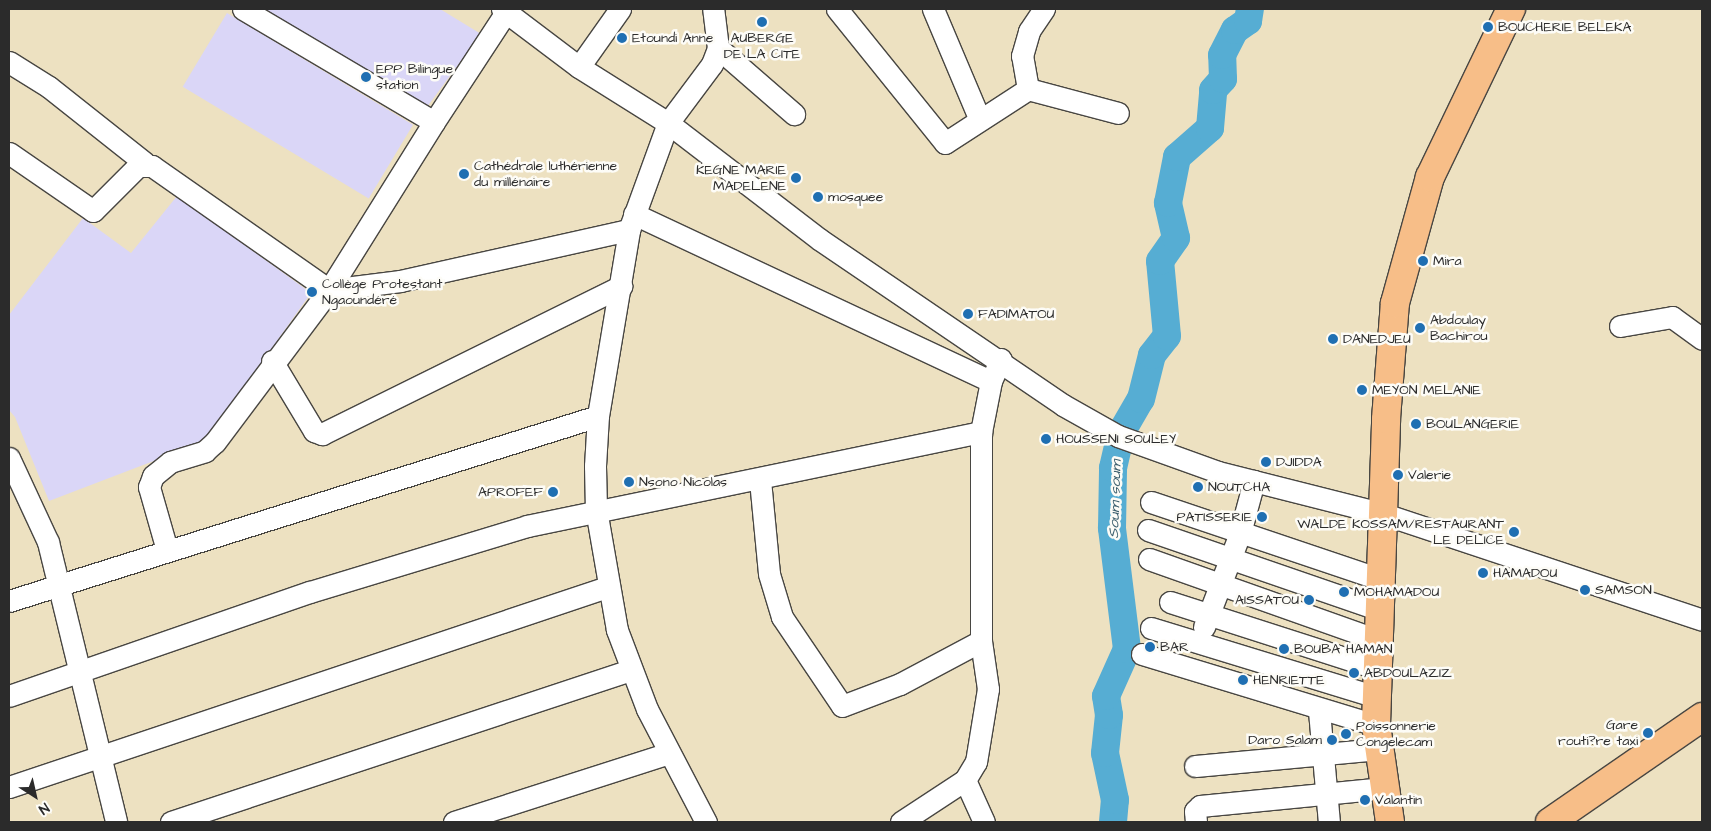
<!DOCTYPE html>
<meta charset="utf-8">
<style>
body{margin:0}
#map{position:relative;width:1711px;height:831px;overflow:hidden;background:#ede1c1;font-family:"Architects Daughter",sans-serif}
div>[style]{position:absolute}
.built>*{inset:0;background:#dad6f7;transform-origin:0 0}
.river>*{height:28px;margin:-14px;padding:0 14px;transform-origin:14px;border-radius:14px;background:#56add3}
.roads{filter:drop-shadow(1px 0 #484642) drop-shadow(-1px 0 #484642) drop-shadow(0 1px #484642) drop-shadow(0 -1px #484642)}
.minor>*{height:21px;margin:-10.5px;padding:0 10.5px;transform-origin:10.5px;border-radius:10.5px;background:#fff}
.major>*{height:28px;margin:-14px;padding:0 14px;transform-origin:14px;border-radius:14px;background:#f7be88}
.dots>*{width:14px;height:14px;translate:-50% -50%;box-sizing:border-box;border:2px solid #fdfcf7;border-radius:50%}
span{translate:-50% -50%;white-space:nowrap;text-align:center;line-height:1.15;-webkit-text-stroke:5px #fdfcf7;paint-order:stroke}
.poi-label{font-size:14px;color:#2b2b2b}
.left{translate:0 -50%;text-align:left}
.right{translate:-100% -50%;text-align:right}
.water-label{font-size:15px;color:#3c5f6e;font-style:italic}
.frame{position:absolute;inset:0;border:10px solid #2b2b2b;pointer-events:none}
.north{position:absolute;left:10px;top:771px;width:50px;height:50px;-webkit-text-stroke:4px #fdfcf7;paint-order:stroke;rotate:145deg;font-size:14px;font-weight:700;line-height:20px;text-align:center;color:#2b2b2b}
.north::after{content:'';display:block;margin:auto;width:18px;height:22px;background:#2b2b2b;clip-path:polygon(50% 0,100% 100%,50% 72%,0 100%)}
</style>
<div id="map">
<div class="built">
<div style="clip-path:polygon(267px 9px,440px 9px,481px 34px,424px 111px,262px 15px)"></div>
<div style="left:227px;top:13px;width:217px;height:86px;rotate:31deg"></div>
<div style="clip-path:polygon(177px 196px,311px 293px,206px 441px,49px 501px,15px 417px,9px 410px,9px 315px,83px 218px,131px 253px)"></div>
</div>
<div class="river">
<div style="left:1113px;top:822px;width:22px;rotate:-85deg"></div>
<div style="left:1115px;top:800px;width:48px;rotate:-102deg"></div>
<div style="left:1105px;top:753px;width:38px;rotate:-84deg"></div>
<div style="left:1109px;top:715px;width:19px;rotate:-99deg"></div>
<div style="left:1106px;top:696px;width:51px;rotate:-65.9deg"></div>
<div style="left:1127px;top:649px;width:122px;rotate:-97.1deg"></div>
<div style="left:1112px;top:528px;width:60px;rotate:-89deg"></div>
<div style="left:1113px;top:468px;width:36px;rotate:-77deg"></div>
<div style="left:1121px;top:433px;width:39px;rotate:-60deg"></div>
<div style="left:1141px;top:399px;width:45px;rotate:-76deg"></div>
<div style="left:1152px;top:355px;width:24px;rotate:-52deg"></div>
<div style="left:1167px;top:336px;width:75px;rotate:-95.3deg"></div>
<div style="left:1160px;top:261px;width:28px;rotate:-55deg"></div>
<div style="left:1176px;top:238px;width:36px;rotate:-103deg"></div>
<div style="left:1168px;top:203px;width:47px;rotate:-78.9deg"></div>
<div style="left:1177px;top:157px;width:44px;rotate:-41.3deg"></div>
<div style="left:1210px;top:128px;width:38px;rotate:-85deg"></div>
<div style="left:1213px;top:90px;width:15px;rotate:-48deg"></div>
<div style="left:1223px;top:79px;width:24px;rotate:-92deg"></div>
<div style="left:1222px;top:55px;width:28px;rotate:-63deg"></div>
<div style="left:1235px;top:30px;width:16px;rotate:-35deg"></div>
<div style="left:1248px;top:21px;width:12px;rotate:-81deg"></div>
</div>
<div class="roads">
<div class="minor">
<div style="left:243px;top:9px;width:222px;rotate:30.6deg"></div>
<div style="left:434px;top:122px;width:131px;rotate:-56.8deg"></div>
<div style="left:502px;top:9px;width:96px;rotate:37deg"></div>
<div style="left:579px;top:67px;width:105px;rotate:32.2deg"></div>
<div style="left:668px;top:123px;width:190px;rotate:37.5deg"></div>
<div style="left:819px;top:239px;width:295px;rotate:34.2deg"></div>
<div style="left:1063px;top:405px;width:63px;rotate:29.4deg"></div>
<div style="left:1118px;top:436px;width:106px;rotate:19.8deg"></div>
<div style="left:1218px;top:472px;width:171px;rotate:14.2deg"></div>
<div style="left:1384px;top:514px;width:335px;rotate:18.4deg"></div>
<div style="left:837px;top:9px;width:172px;rotate:51.1deg"></div>
<div style="left:945px;top:143px;width:99px;rotate:-33deg"></div>
<div style="left:1028px;top:89px;width:93px;rotate:14.9deg"></div>
<div style="left:933px;top:9px;width:118px;rotate:67.1deg"></div>
<div style="left:718px;top:48px;width:101px;rotate:41deg"></div>
<div style="left:9px;top:62px;width:47px;rotate:32deg"></div>
<div style="left:49px;top:87px;width:122px;rotate:38.4deg"></div>
<div style="left:579px;top:67px;width:71px;rotate:-54.7deg"></div>
<div style="left:1028px;top:89px;width:34px;rotate:-100deg"></div>
<div style="left:1022px;top:56px;width:26px;rotate:-74deg"></div>
<div style="left:1029px;top:31px;width:27px;rotate:-56deg"></div>
<div style="left:9px;top:153px;width:102px;rotate:34.6deg"></div>
<div style="left:93px;top:211px;width:64px;rotate:-45deg"></div>
<div style="left:138px;top:166px;width:14px"></div>
<div style="left:152px;top:166px;width:216px;rotate:35deg"></div>
<div style="left:329px;top:290px;width:198px;rotate:-58deg"></div>
<div style="left:634px;top:214px;width:394px;rotate:25.1deg"></div>
<div style="left:1620px;top:326px;width:53px;rotate:-9.8deg"></div>
<div style="left:1672px;top:317px;width:37px;rotate:36deg"></div>
<div style="left:272px;top:361px;width:82px;rotate:59deg"></div>
<div style="left:314px;top:431px;width:9px;rotate:21deg"></div>
<div style="left:322px;top:434px;width:334px;rotate:-26.3deg"></div>
<div style="left:9px;top:458px;width:93px;rotate:65.1deg"></div>
<div style="left:48px;top:542px;width:288px;rotate:76.3deg"></div>
<div style="left:760px;top:480px;width:94px;rotate:84.5deg"></div>
<div style="left:769px;top:574px;width:45px;rotate:73.2deg"></div>
<div style="left:782px;top:617px;width:107px;rotate:56deg"></div>
<div style="left:842px;top:706px;width:62px;rotate:-20.8deg"></div>
<div style="left:900px;top:684px;width:92px;rotate:-28deg"></div>
<div style="left:1151px;top:502px;width:242px;rotate:18.6deg"></div>
<div style="left:1148px;top:530px;width:245px;rotate:19deg"></div>
<div style="left:167px;top:550px;width:66px;rotate:-105.9deg"></div>
<div style="left:149px;top:487px;width:12px;rotate:-70deg"></div>
<div style="left:153px;top:476px;width:22px;rotate:-39deg"></div>
<div style="left:170px;top:462px;width:37px;rotate:-17deg"></div>
<div style="left:205px;top:451px;width:13px;rotate:-42deg"></div>
<div style="left:215px;top:442px;width:190px;rotate:-53.1deg"></div>
<div style="left:329px;top:290px;width:72px;rotate:-7.2deg"></div>
<div style="left:400px;top:281px;width:235px;rotate:-12.6deg"></div>
<div style="left:1149px;top:559px;width:243px;rotate:19.5deg"></div>
<div style="left:9px;top:601px;width:617px;rotate:-17.44deg"></div>
<div style="left:1170px;top:602px;width:216px;rotate:17.8deg"></div>
<div style="left:1204px;top:627px;width:101px;rotate:-69deg"></div>
<div style="left:1240px;top:533px;width:54px;rotate:-74.9deg"></div>
<div style="left:1151px;top:628px;width:235px;rotate:17deg"></div>
<div style="left:1142px;top:654px;width:245px;rotate:16.9deg"></div>
<div style="left:9px;top:696px;width:318px;rotate:-19.1deg"></div>
<div style="left:310px;top:592px;width:227px;rotate:-16.9deg"></div>
<div style="left:527px;top:526px;width:464px;rotate:-11.7deg"></div>
<div style="left:1319px;top:711px;width:111px;rotate:84.9deg"></div>
<div style="left:1195px;top:766px;width:185px;rotate:-5.3deg"></div>
<div style="left:9px;top:787px;width:631px;rotate:-18.49deg"></div>
<div style="left:171px;top:822px;width:484px;rotate:-18.3deg"></div>
<div style="left:454px;top:822px;width:226px;rotate:-17.8deg"></div>
<div style="left:706px;top:822px;width:127px;rotate:-117.6deg"></div>
<div style="left:647px;top:709px;width:85px;rotate:-110.8deg"></div>
<div style="left:617px;top:630px;width:122px;rotate:-99.9deg"></div>
<div style="left:596px;top:510px;width:44px;rotate:-91.3deg"></div>
<div style="left:595px;top:466px;width:50px;rotate:-86.6deg"></div>
<div style="left:598px;top:416px;width:189px;rotate:-80.5deg"></div>
<div style="left:629px;top:230px;width:114px;rotate:-70deg"></div>
<div style="left:668px;top:123px;width:74px;rotate:-53.3deg"></div>
<div style="left:712px;top:64px;width:17px;rotate:-69deg"></div>
<div style="left:718px;top:48px;width:39px;rotate:-97deg"></div>
<div style="left:901px;top:822px;width:77px;rotate:-33.3deg"></div>
<div style="left:984px;top:822px;width:46px;rotate:-114.3deg"></div>
<div style="left:965px;top:780px;width:21px;rotate:-59deg"></div>
<div style="left:976px;top:762px;width:74px;rotate:-80.7deg"></div>
<div style="left:988px;top:689px;width:49px;rotate:-98.3deg"></div>
<div style="left:981px;top:641px;width:209px;rotate:-90deg"></div>
<div style="left:981px;top:432px;width:52px;rotate:-78.9deg"></div>
<div style="left:991px;top:381px;width:24px;rotate:-66deg"></div>
<div style="left:1196px;top:822px;width:11px;rotate:-95deg"></div>
<div style="left:1195px;top:811px;width:7px;rotate:-45deg"></div>
<div style="left:1200px;top:806px;width:185px;rotate:-5.6deg"></div>
</div>
<div class="major">
<div style="left:1390px;top:822px;width:98px;rotate:-98.2deg"></div>
<div style="left:1376px;top:725px;width:306px;rotate:-88.1deg"></div>
<div style="left:1386px;top:419px;width:116px;rotate:-85.6deg"></div>
<div style="left:1395px;top:303px;width:131px;rotate:-74.5deg"></div>
<div style="left:1430px;top:177px;width:187px;rotate:-64.3deg"></div>
<div style="left:1550px;top:822px;width:185px;rotate:-34.6deg"></div>
</div>
</div>
<div class="dots">
<div style="left:762px;top:22px;background:#1f6fb2"></div>
<div style="left:1488px;top:27px;background:#1f6fb2"></div>
<div style="left:622px;top:38px;background:#1f6fb2"></div>
<div style="left:366px;top:77px;background:#1f6fb2"></div>
<div style="left:464px;top:174px;background:#1f6fb2"></div>
<div style="left:796px;top:178px;background:#1f6fb2"></div>
<div style="left:818px;top:197px;background:#1f6fb2"></div>
<div style="left:1423px;top:261px;background:#1f6fb2"></div>
<div style="left:312px;top:292px;background:#1f6fb2"></div>
<div style="left:968px;top:314px;background:#1f6fb2"></div>
<div style="left:1420px;top:328px;background:#1f6fb2"></div>
<div style="left:1333px;top:339px;background:#1f6fb2"></div>
<div style="left:1362px;top:390px;background:#1f6fb2"></div>
<div style="left:1416px;top:424px;background:#1f6fb2"></div>
<div style="left:1046px;top:439px;background:#1f6fb2"></div>
<div style="left:1266px;top:462px;background:#1f6fb2"></div>
<div style="left:1398px;top:475px;background:#1f6fb2"></div>
<div style="left:629px;top:482px;background:#1f6fb2"></div>
<div style="left:1198px;top:487px;background:#1f6fb2"></div>
<div style="left:553px;top:492px;background:#1f6fb2"></div>
<div style="left:1262px;top:517px;background:#1f6fb2"></div>
<div style="left:1514px;top:532px;background:#1f6fb2"></div>
<div style="left:1483px;top:573px;background:#1f6fb2"></div>
<div style="left:1585px;top:590px;background:#1f6fb2"></div>
<div style="left:1344px;top:592px;background:#1f6fb2"></div>
<div style="left:1309px;top:600px;background:#1f6fb2"></div>
<div style="left:1150px;top:647px;background:#1f6fb2"></div>
<div style="left:1284px;top:649px;background:#1f6fb2"></div>
<div style="left:1354px;top:673px;background:#1f6fb2"></div>
<div style="left:1243px;top:680px;background:#1f6fb2"></div>
<div style="left:1648px;top:733px;background:#1f6fb2"></div>
<div style="left:1346px;top:734px;background:#1f6fb2"></div>
<div style="left:1332px;top:740px;background:#1f6fb2"></div>
<div style="left:1365px;top:800px;background:#1f6fb2"></div>
</div>
<div class="poi-label">
<span class="left" style="left:1498px;top:27px">BOUCHERIE BELEKA</span>
<span class="left" style="left:632px;top:38px">Etoundi Anne</span>
<span style="left:762px;top:46px">AUBERGE<br>DE LA CITE</span>
<span class="left" style="left:376px;top:77px">EPP Bilingue<br>station</span>
<span class="left" style="left:474px;top:174px">Cathédrale luthérienne<br>du millénaire</span>
<span class="right" style="left:786px;top:178px">KEGNE MARIE<br>MADELENE</span>
<span class="left" style="left:828px;top:197px">mosquee</span>
<span class="left" style="left:1433px;top:261px">Mira</span>
<span class="left" style="left:322px;top:292px">Collège Protestant<br>Ngaoundéré</span>
<span class="left" style="left:978px;top:314px">FADIMATOU</span>
<span class="left" style="left:1430px;top:328px">Abdoulay<br>Bachirou</span>
<span class="left" style="left:1343px;top:339px">DANEDJEU</span>
<span class="left" style="left:1372px;top:390px">MEYON MELANIE</span>
<span class="left" style="left:1426px;top:424px">BOULANGERIE</span>
<span class="left" style="left:1056px;top:439px">HOUSSENI SOULEY</span>
<span class="left" style="left:1276px;top:462px">DJIDDA</span>
<span class="left" style="left:1408px;top:475px">Valerie</span>
<span class="left" style="left:639px;top:482px">Nsono Nicolas</span>
<span class="left" style="left:1208px;top:487px">NOUTCHA</span>
<span class="right" style="left:543px;top:492px">APROFEF</span>
<span class="right" style="left:1252px;top:517px">PATISSERIE</span>
<span class="right" style="left:1504px;top:532px">WALDE KOSSAM/RESTAURANT<br>LE DELICE</span>
<span class="left" style="left:1493px;top:573px">HAMADOU</span>
<span class="left" style="left:1595px;top:590px">SAMSON</span>
<span class="left" style="left:1354px;top:592px">MOHAMADOU</span>
<span class="right" style="left:1299px;top:600px">AISSATOU</span>
<span class="left" style="left:1160px;top:647px">BAR</span>
<span class="left" style="left:1294px;top:649px">BOUBA HAMAN</span>
<span class="left" style="left:1364px;top:673px">ABDOULAZIZ</span>
<span class="left" style="left:1253px;top:680px">HENRIETTE</span>
<span class="right" style="left:1638px;top:733px">Gare<br>routi?re taxi</span>
<span class="left" style="left:1356px;top:734px">Poissonnerie<br>Congelecam</span>
<span class="right" style="left:1322px;top:740px">Daro Salam</span>
<span class="left" style="left:1375px;top:800px">Valantin</span>
</div>
<div class="water-label">
<span style="left:1115px;top:499px;rotate:-88deg">Soum soum</span>
</div>
<div class="frame"></div>
<div class="north">N</div>
</div>
